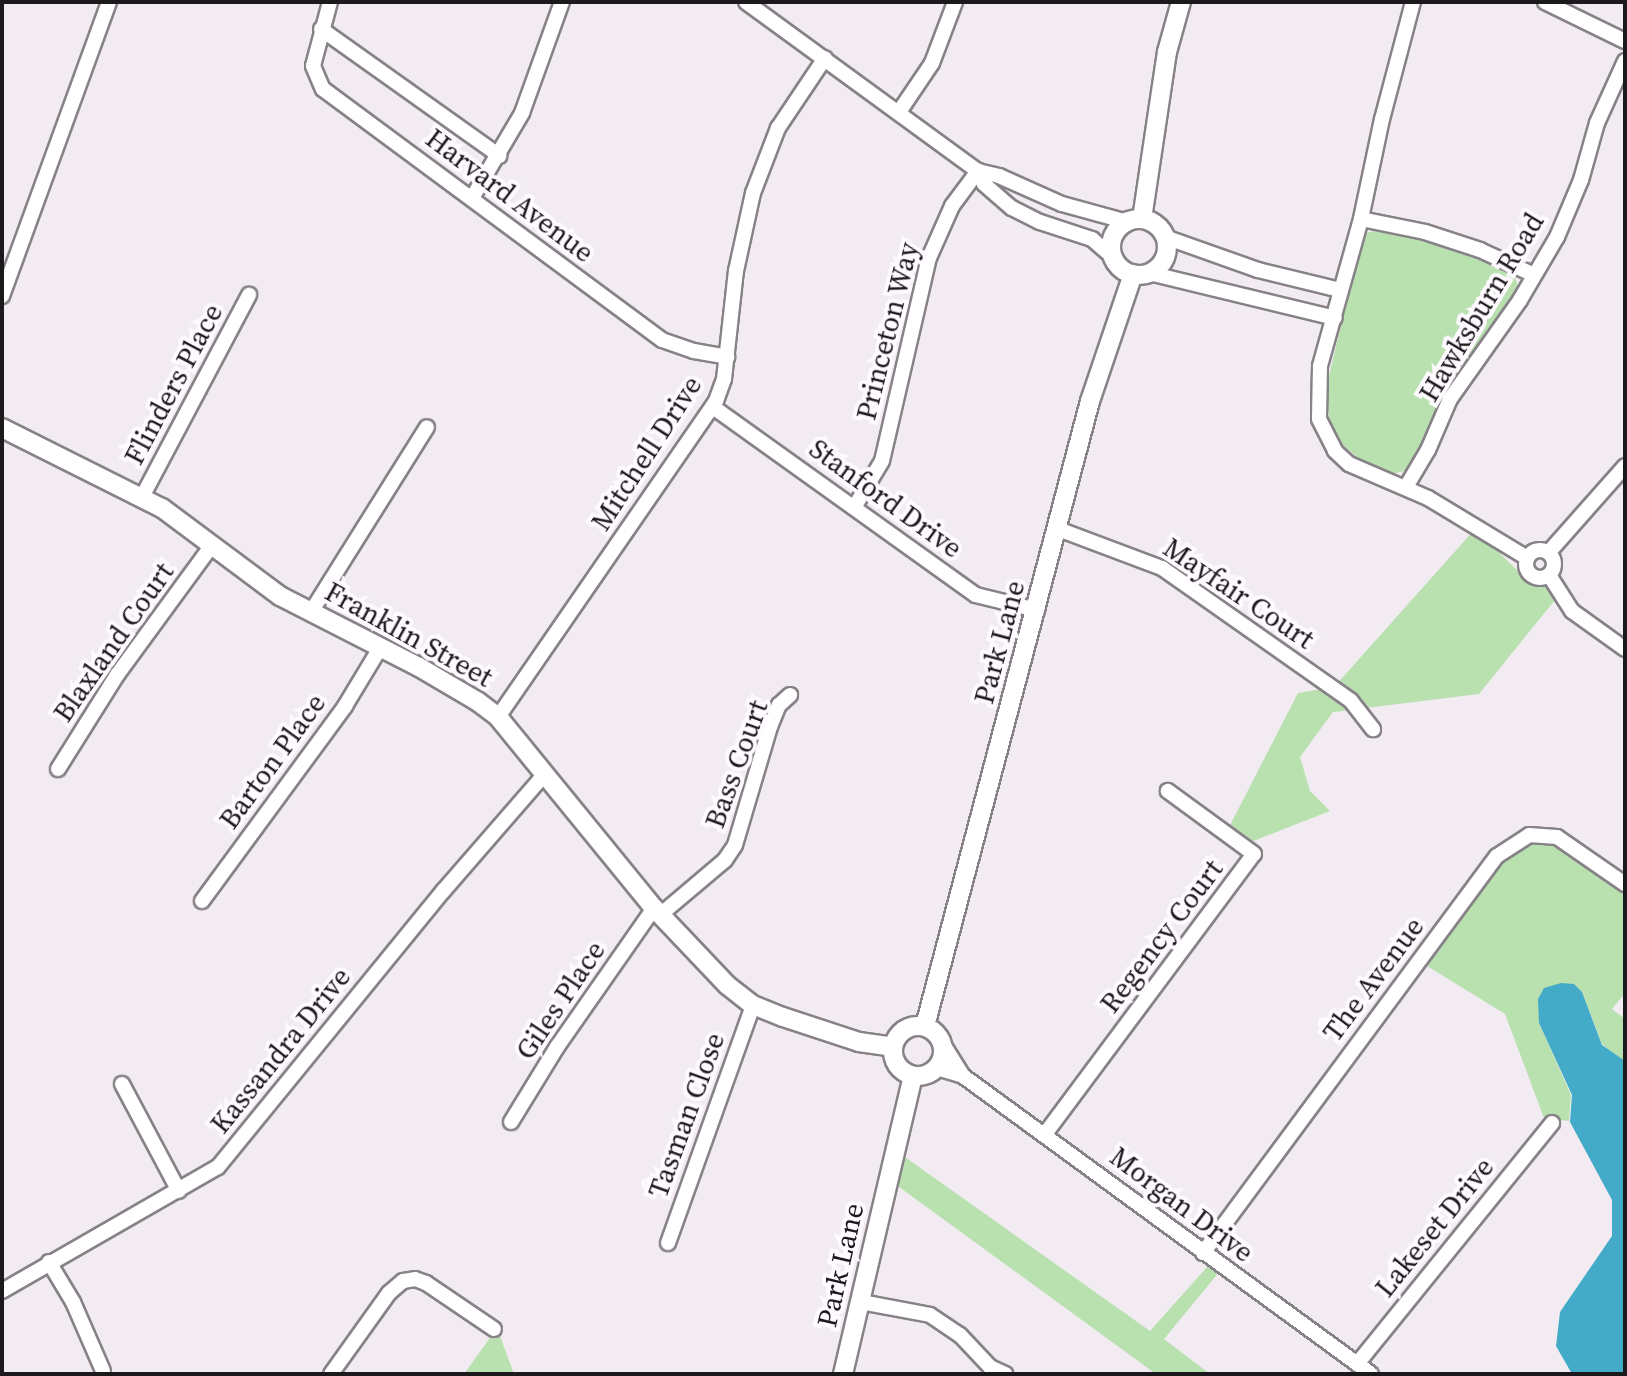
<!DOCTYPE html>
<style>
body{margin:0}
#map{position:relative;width:1627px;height:1376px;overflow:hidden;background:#f2ecf2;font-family:"Source Serif 4",serif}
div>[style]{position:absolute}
.green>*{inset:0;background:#b9e0af}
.water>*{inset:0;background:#43aac8}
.roads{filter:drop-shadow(2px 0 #878287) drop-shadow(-2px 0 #878287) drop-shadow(0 2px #878287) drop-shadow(0 -2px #878287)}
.minor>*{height:14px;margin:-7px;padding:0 7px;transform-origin:7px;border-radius:7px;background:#fff}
.minor>.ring{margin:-7px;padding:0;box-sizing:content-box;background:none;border:14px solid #fff;border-radius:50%}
.tertiary>*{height:18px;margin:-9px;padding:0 9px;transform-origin:9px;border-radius:9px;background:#fff}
.tertiary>.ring{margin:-9px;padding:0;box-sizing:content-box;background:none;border:18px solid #fff;border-radius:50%}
span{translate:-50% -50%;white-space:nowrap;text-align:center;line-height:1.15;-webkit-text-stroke:8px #fefaff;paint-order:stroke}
.street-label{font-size:28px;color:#1b191b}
.frame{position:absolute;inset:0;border:4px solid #1b191b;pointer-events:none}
</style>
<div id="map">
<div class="green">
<div style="clip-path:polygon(1386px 228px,1473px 253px,1513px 273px,1517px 283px,1517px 295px,1415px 462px,1404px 471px,1392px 474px,1367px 466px,1342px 444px,1333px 431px,1326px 404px,1327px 384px,1361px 241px,1366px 233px)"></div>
<div style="clip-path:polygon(1475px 529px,1520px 573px,1559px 595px,1479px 694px,1366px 708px,1335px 686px)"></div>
<div style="clip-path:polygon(1334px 687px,1363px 709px,1333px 712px,1300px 757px,1310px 791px,1330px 811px,1243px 845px,1226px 833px,1298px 693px)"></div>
<div style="clip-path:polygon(1529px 835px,1557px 837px,1625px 887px,1625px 993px,1612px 1009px,1625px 1019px,1625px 1064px,1602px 1044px,1582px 992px,1561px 983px,1539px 999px,1539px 1023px,1571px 1095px,1569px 1121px,1544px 1118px,1505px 1014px,1419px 961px,1497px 856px)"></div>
<div style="clip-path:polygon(902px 1155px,1150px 1331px,1215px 1258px,1225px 1265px,1164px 1339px,1210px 1374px,1156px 1374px,895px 1184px)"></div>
<div style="clip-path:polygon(497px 1328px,514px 1374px,464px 1374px)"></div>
</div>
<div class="water">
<div style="clip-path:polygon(1561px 983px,1574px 984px,1582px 992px,1602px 1045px,1625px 1061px,1625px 1374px,1572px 1374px,1556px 1346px,1560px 1312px,1612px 1236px,1612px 1200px,1570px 1122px,1572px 1095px,1539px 1023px,1538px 999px,1544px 988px)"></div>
</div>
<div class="roads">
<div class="minor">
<div style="left:330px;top:2px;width:66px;rotate:104.9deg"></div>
<div style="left:313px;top:66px;width:25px;rotate:67deg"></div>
<div style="left:323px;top:89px;width:422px;rotate:36.5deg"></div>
<div style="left:662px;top:340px;width:34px;rotate:19deg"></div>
<div style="left:694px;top:351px;width:34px;rotate:10deg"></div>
<div style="left:746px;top:2px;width:287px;rotate:36.1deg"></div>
<div style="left:978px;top:171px;width:22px;rotate:13deg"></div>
<div style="left:999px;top:176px;width:69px;rotate:24deg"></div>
<div style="left:1062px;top:204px;width:68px;rotate:15.3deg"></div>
<div style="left:1413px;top:2px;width:121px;rotate:104.8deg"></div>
<div style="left:1382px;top:119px;width:102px;rotate:101.9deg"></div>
<div style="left:1361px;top:219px;width:153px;rotate:105.6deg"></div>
<div style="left:1320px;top:366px;width:53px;rotate:91.1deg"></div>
<div style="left:1319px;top:419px;width:36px;rotate:63deg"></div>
<div style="left:1335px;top:451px;width:19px;rotate:43deg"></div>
<div style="left:1349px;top:464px;width:86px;rotate:23.3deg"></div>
<div style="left:1428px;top:498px;width:116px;rotate:31.2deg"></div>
<div style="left:1545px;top:2px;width:89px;rotate:26deg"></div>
<div style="left:321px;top:29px;width:219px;rotate:35.4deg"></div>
<div style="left:899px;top:112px;width:59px;rotate:-56deg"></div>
<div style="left:932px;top:63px;width:65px;rotate:-69.3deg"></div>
<div style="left:978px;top:171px;width:14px;rotate:65deg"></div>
<div style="left:984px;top:184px;width:37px;rotate:41deg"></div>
<div style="left:1012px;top:208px;width:31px;rotate:27deg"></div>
<div style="left:1040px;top:222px;width:55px;rotate:18.1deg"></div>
<div style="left:1092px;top:239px;width:29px;rotate:41deg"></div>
<div style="left:472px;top:198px;width:99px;rotate:-59.5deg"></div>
<div style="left:522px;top:113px;width:118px;rotate:-70.2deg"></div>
<div style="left:1361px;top:219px;width:65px;rotate:11.5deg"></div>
<div style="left:1425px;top:232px;width:58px;rotate:18.1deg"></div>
<div style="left:1480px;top:250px;width:57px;rotate:24.8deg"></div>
<div style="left:1165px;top:237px;width:99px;rotate:19.5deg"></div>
<div style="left:1258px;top:270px;width:84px;rotate:13.7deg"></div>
<div style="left:1149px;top:273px;width:191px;rotate:13.6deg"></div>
<div style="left:2px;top:296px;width:313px;rotate:-70deg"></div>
<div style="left:713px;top:407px;width:323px;rotate:35.6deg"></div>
<div style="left:976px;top:595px;width:63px;rotate:13.8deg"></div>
<div style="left:1406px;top:487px;width:43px;rotate:-59.3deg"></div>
<div style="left:1428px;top:450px;width:56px;rotate:-66.7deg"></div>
<div style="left:1450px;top:399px;width:121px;rotate:-54.7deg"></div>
<div style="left:1520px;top:300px;width:73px;rotate:-59.6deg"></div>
<div style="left:1557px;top:237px;width:62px;rotate:-67.2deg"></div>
<div style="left:1581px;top:180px;width:59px;rotate:-74.3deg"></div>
<div style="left:1597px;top:123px;width:68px;rotate:-65.7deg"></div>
<div style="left:142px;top:497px;width:229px;rotate:-62.1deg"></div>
<div style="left:855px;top:506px;width:52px;rotate:-59deg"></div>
<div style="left:882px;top:461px;width:208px;rotate:-77deg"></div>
<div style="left:929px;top:258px;width:57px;rotate:-66.1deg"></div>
<div style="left:952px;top:206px;width:44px;rotate:-53.4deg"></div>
<div style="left:1058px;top:529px;width:111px;rotate:20.6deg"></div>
<div style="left:1162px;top:568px;width:231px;rotate:35.1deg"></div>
<div style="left:1351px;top:701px;width:36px;rotate:52deg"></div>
<div class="ring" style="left:1526px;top:550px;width:14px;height:14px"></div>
<div style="left:1549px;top:552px;width:115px;rotate:-48.5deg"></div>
<div style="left:1549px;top:575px;width:43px;rotate:57.4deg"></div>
<div style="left:1572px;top:611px;width:65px;rotate:35.6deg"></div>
<div style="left:311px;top:612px;width:218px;rotate:-57.9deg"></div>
<div style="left:498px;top:717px;width:384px;rotate:-55.4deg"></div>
<div style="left:716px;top:401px;width:23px;rotate:-70deg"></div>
<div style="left:724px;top:379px;width:109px;rotate:-83.7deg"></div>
<div style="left:736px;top:271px;width:80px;rotate:-77.7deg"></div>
<div style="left:753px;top:193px;width:70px;rotate:-69deg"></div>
<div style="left:778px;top:128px;width:84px;rotate:-56.1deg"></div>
<div style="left:58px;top:769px;width:111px;rotate:-57.9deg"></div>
<div style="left:117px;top:675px;width:161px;rotate:-53.8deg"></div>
<div style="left:202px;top:901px;width:242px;rotate:-53.7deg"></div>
<div style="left:345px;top:706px;width:68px;rotate:-58.9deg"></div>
<div style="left:660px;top:915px;width:85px;rotate:-40.2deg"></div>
<div style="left:725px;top:860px;width:18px;rotate:-56deg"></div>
<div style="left:735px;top:845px;width:123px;rotate:-73.5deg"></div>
<div style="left:770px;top:727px;width:24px;rotate:-68deg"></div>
<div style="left:779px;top:705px;width:15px;rotate:-42deg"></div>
<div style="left:943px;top:1044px;width:38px;rotate:58deg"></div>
<div style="left:937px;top:1068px;width:27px;rotate:17deg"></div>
<div style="left:963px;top:1076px;width:505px;rotate:36.14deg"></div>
<div style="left:122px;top:1084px;width:121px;rotate:62deg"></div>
<div style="left:511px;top:1122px;width:88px;rotate:-58.5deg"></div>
<div style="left:557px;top:1047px;width:169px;rotate:-55.1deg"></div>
<div style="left:1045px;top:1134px;width:349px;rotate:-53.3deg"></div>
<div style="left:1254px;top:854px;width:107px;rotate:-143.8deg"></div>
<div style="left:668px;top:1243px;width:253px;rotate:-70.3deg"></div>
<div style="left:1203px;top:1253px;width:494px;rotate:-53.5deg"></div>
<div style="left:1497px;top:856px;width:38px;rotate:-33deg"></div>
<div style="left:1529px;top:835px;width:28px;rotate:4deg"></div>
<div style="left:1557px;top:837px;width:83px;rotate:34.7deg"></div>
<div style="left:49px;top:1262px;width:47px;rotate:59deg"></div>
<div style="left:73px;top:1302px;width:75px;rotate:66.5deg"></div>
<div style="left:2px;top:1291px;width:249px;rotate:-29.9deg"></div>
<div style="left:218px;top:1167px;width:357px;rotate:-50.8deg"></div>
<div style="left:444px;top:890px;width:151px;rotate:-49deg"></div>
<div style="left:861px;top:1302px;width:70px;rotate:10.7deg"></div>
<div style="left:930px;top:1315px;width:36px;rotate:34deg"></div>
<div style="left:960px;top:1335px;width:44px;rotate:46.8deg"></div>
<div style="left:990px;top:1367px;width:17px;rotate:25deg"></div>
<div style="left:1357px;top:1364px;width:310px;rotate:-51deg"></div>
<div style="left:331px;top:1374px;width:100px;rotate:-54.4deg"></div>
<div style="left:389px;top:1293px;width:18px;rotate:-41deg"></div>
<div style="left:403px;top:1281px;width:12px;rotate:-9deg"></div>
<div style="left:415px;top:1279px;width:12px;rotate:20deg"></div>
<div style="left:426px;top:1283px;width:82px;rotate:34.1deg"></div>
</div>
<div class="tertiary">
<div style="left:1142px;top:219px;width:169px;rotate:-81.5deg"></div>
<div style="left:1167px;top:52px;width:52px;rotate:-74.4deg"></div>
<div class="ring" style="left:1111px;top:219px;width:38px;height:38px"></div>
<div style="left:2px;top:428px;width:179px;rotate:26.6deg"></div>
<div style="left:162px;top:508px;width:147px;rotate:36.7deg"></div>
<div style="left:280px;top:596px;width:156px;rotate:27.1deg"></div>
<div style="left:419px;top:667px;width:67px;rotate:30.4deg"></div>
<div style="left:477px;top:701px;width:26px;rotate:37deg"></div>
<div style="left:498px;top:717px;width:247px;rotate:50.8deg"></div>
<div style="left:654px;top:908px;width:106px;rotate:46.5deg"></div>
<div style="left:727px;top:985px;width:33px;rotate:38deg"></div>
<div style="left:753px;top:1005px;width:32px;rotate:22deg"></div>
<div style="left:783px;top:1017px;width:80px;rotate:18.2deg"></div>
<div style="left:859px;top:1042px;width:34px;rotate:8deg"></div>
<div class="ring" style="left:893px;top:1026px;width:32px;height:32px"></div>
<div style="left:925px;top:1026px;width:646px;rotate:-75.21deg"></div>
<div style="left:1090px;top:401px;width:134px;rotate:-71.3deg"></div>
<div style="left:843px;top:1374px;width:306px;rotate:-76.8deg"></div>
</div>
</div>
<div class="street-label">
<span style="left:510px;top:195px;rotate:37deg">Harvard Avenue</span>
<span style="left:1481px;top:307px;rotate:-59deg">Hawksburn Road</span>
<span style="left:887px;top:331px;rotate:-76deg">Princeton Way</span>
<span style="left:173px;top:384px;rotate:-62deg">Flinders Place</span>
<span style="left:646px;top:453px;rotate:-57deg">Mitchell Drive</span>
<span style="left:886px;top:498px;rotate:36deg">Stanford Drive</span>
<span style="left:1239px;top:593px;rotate:34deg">Mayfair Court</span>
<span style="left:409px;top:634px;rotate:29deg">Franklin Street</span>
<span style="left:113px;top:642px;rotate:-55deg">Blaxland Court</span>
<span style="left:999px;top:642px;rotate:-75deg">Park Lane</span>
<span style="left:272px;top:761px;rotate:-54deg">Barton Place</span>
<span style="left:736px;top:764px;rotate:-70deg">Bass Court</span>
<span style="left:1161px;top:936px;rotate:-53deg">Regency Court</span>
<span style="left:1373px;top:979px;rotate:-53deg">The Avenue</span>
<span style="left:560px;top:1000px;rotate:-56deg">Giles Place</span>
<span style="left:280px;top:1050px;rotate:-51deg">Kassandra Drive</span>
<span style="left:686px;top:1115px;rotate:-70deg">Tasman Close</span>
<span style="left:1182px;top:1204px;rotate:37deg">Morgan Drive</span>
<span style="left:1434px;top:1227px;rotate:-51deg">Lakeset Drive</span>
<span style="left:840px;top:1265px;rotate:-77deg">Park Lane</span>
</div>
<div class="frame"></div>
</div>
